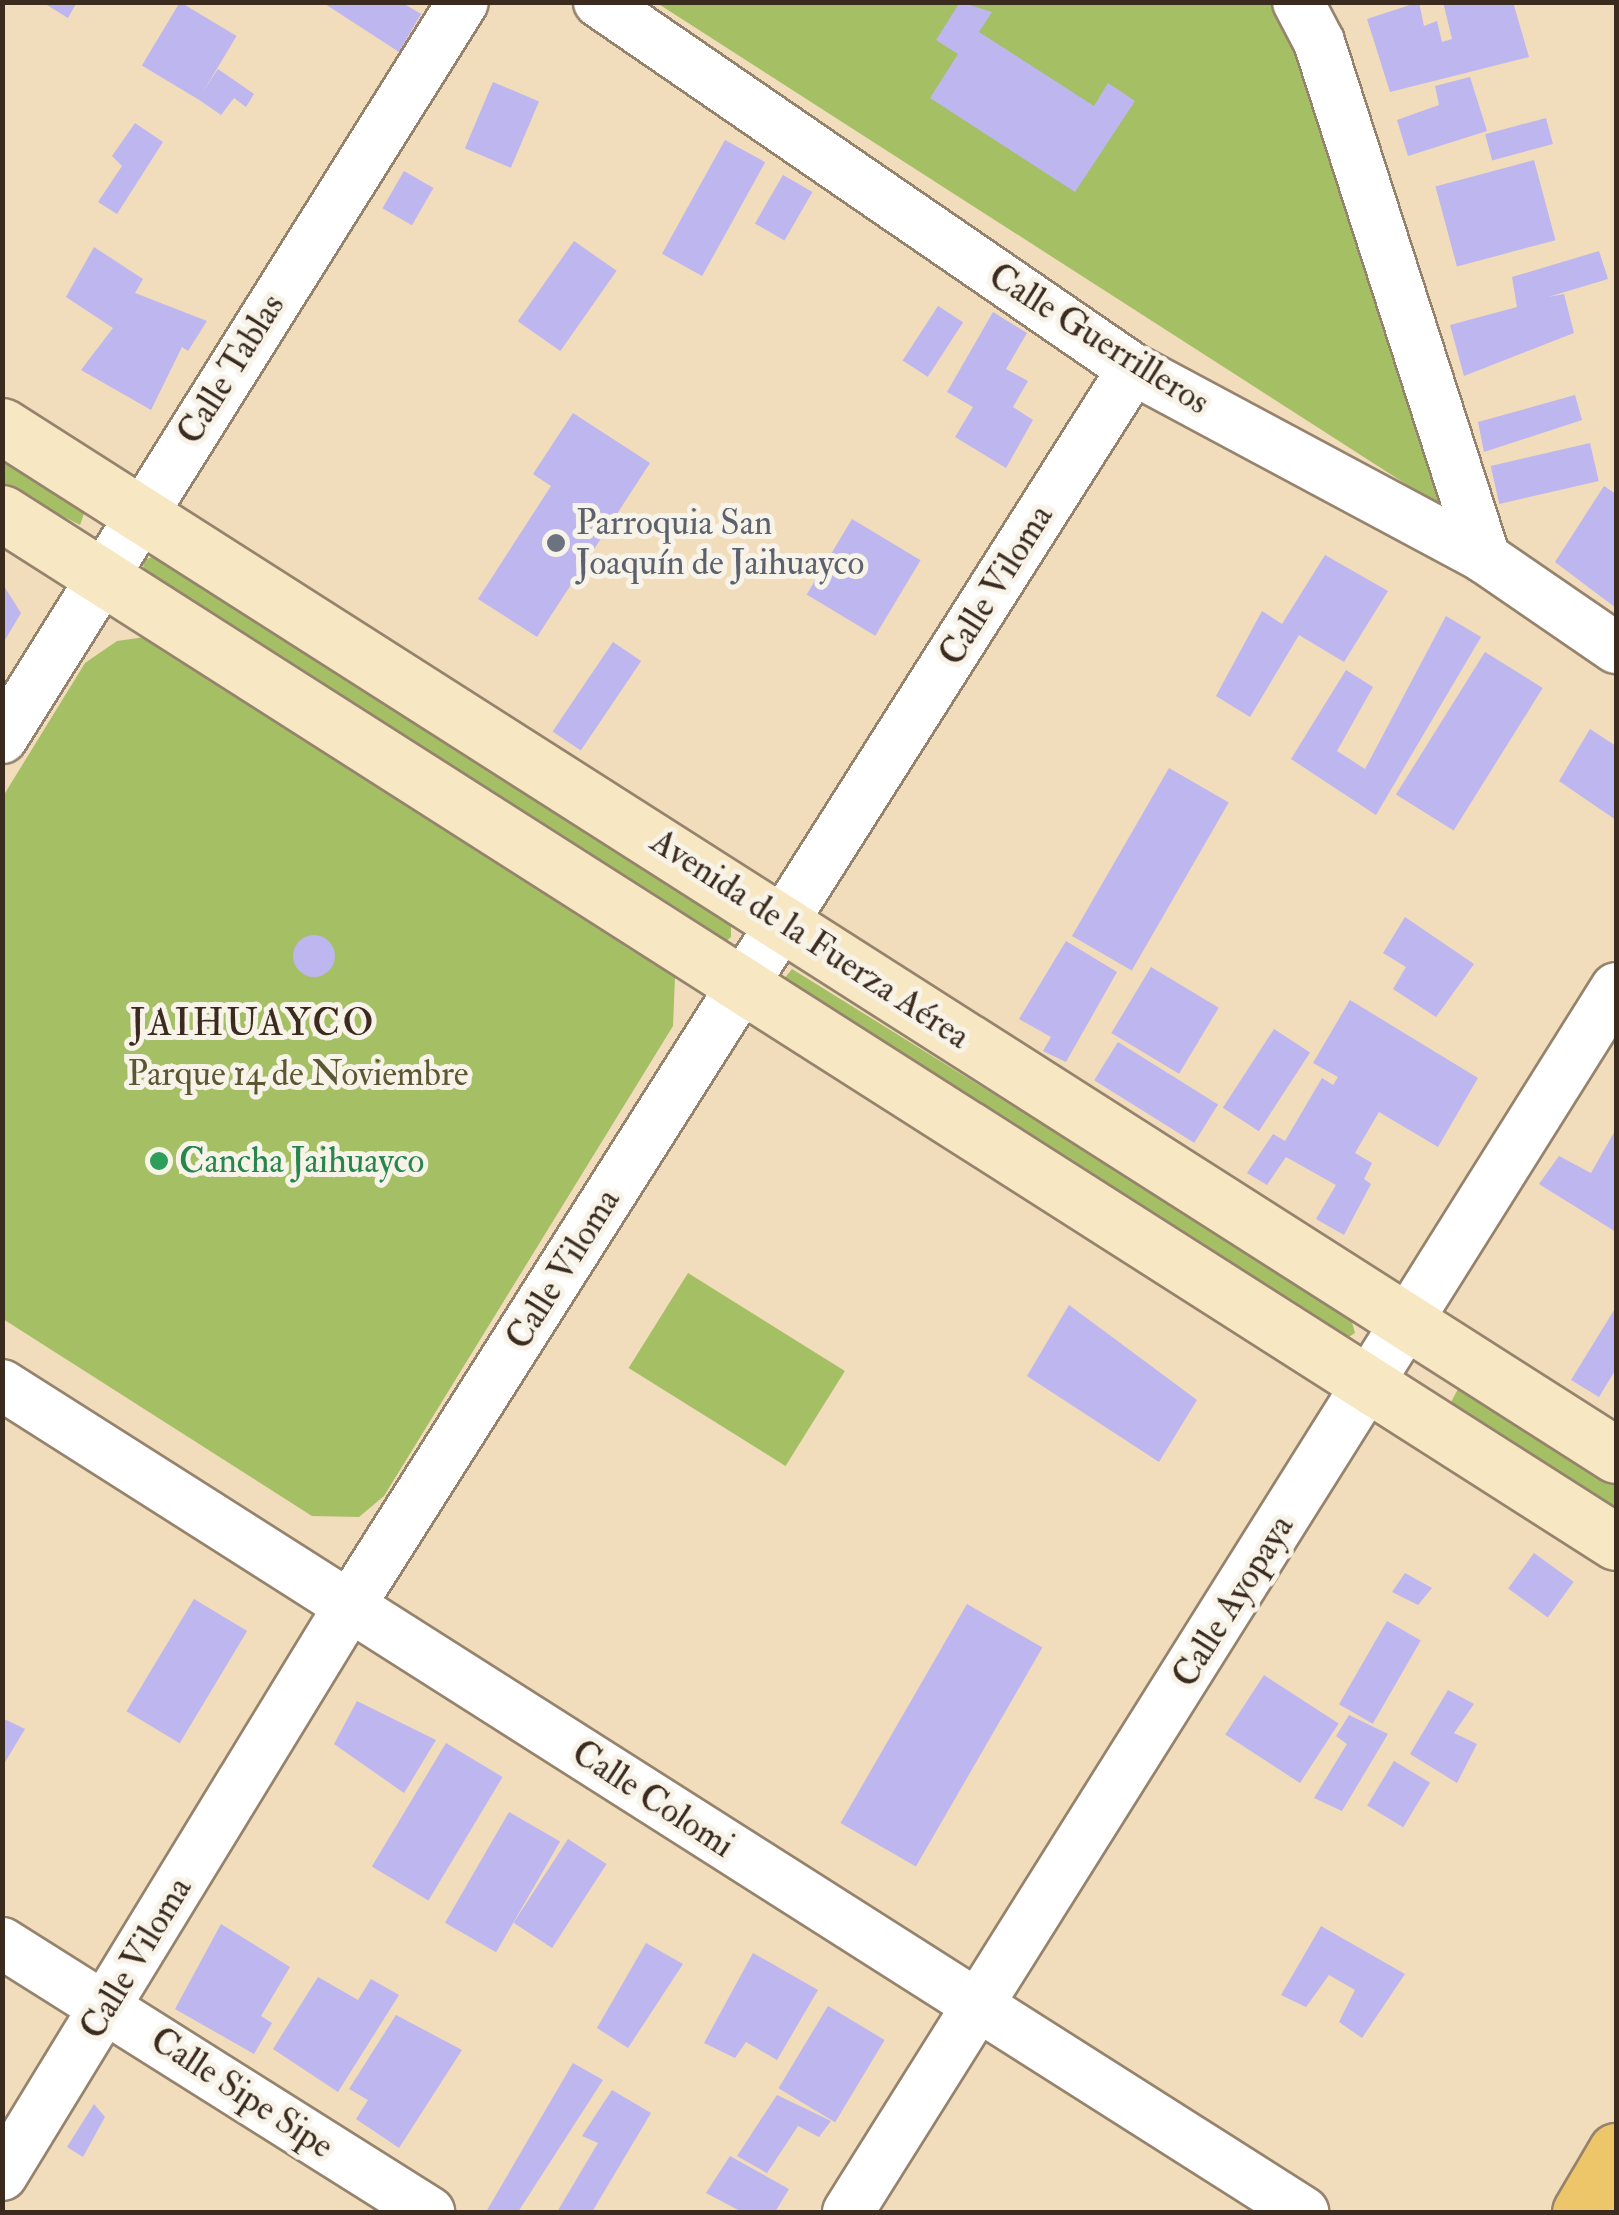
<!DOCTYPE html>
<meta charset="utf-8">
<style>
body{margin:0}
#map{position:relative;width:1619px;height:2215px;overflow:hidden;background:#f1dcbc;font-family:"IM FELL Double Pica",serif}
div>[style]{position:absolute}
.green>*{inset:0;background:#a5bf65;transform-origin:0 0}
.building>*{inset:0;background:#beb6ee;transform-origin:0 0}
.round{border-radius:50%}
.roads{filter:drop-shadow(2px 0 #96836d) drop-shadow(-2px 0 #96836d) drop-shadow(0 2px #96836d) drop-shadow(0 -2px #96836d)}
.street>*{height:50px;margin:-25px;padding:0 25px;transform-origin:25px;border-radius:25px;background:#fff}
.secondary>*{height:55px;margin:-27.5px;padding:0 27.5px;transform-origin:27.5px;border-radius:27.5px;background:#f7e8c3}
.highway>*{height:55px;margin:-27.5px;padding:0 27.5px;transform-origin:27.5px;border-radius:27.5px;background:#ecc669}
.dots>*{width:28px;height:28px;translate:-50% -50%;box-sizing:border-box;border:5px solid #f7f3e8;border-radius:50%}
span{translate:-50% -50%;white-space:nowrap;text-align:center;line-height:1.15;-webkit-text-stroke:10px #f7f3e8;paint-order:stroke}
.street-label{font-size:35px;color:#3b2a1e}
.worship-label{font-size:35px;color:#5b616d}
.left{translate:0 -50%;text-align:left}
.park-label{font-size:35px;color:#5b5733}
.leisure-label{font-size:35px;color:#27864d}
.neighbourhood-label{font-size:38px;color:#3b2a1e;letter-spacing:2.5px}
.frame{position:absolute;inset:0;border:5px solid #3b2a1e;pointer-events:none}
</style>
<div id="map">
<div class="green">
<div style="clip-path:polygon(657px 3px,1278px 3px,1454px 515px)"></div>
<div style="clip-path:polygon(2px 456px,85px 511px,80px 525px,3px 486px)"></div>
<div style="clip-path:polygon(156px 555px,731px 922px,731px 937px,724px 943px,144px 574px,143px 561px)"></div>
<div style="clip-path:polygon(145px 637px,174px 646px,656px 953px,675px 977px,673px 1026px,384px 1496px,359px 1517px,312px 1516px,3px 1319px,2px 798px,85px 663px,117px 641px)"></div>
<div style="clip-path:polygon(792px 969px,1350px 1315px,1355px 1333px,1347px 1338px,784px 979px)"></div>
<div style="left:688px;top:1273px;width:185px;height:112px;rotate:32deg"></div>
<div style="clip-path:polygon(1458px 1389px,1616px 1486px,1616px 1515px,1450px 1404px)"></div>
</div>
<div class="building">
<div style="clip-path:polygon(42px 2px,77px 2px,68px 18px)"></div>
<div style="left:180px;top:2px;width:66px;height:74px;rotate:31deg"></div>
<div style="clip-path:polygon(322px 2px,401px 2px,421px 14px,399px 52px)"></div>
<div style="clip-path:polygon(960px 2px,992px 12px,979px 32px,1094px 106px,1108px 83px,1135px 101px,1075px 192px,930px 98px,958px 54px,936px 40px)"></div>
<div style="clip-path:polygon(1419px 2px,1424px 26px,1437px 21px,1442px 42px,1452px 39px,1443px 2px,1513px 2px,1529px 57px,1390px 92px,1367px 19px)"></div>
<div style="clip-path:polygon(218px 69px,254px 94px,246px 107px,234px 98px,221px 115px,198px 99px)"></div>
<div style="clip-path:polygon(1470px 77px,1487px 131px,1408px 156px,1397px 120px,1439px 105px,1435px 86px)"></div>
<div style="left:493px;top:82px;width:50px;height:72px;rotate:23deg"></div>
<div style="left:1546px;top:118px;width:27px;height:63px;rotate:75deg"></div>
<div style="clip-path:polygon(135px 123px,163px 142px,117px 214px,98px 202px,122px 166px,112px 156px)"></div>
<div style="left:725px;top:140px;width:46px;height:130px;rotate:29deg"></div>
<div style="left:1534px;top:160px;width:83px;height:102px;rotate:75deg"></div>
<div style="left:404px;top:171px;width:34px;height:43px;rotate:30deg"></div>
<div style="left:783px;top:175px;width:34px;height:56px;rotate:30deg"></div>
<div style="left:574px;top:241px;width:52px;height:98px;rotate:35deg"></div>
<div style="clip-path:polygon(94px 247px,143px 279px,135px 293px,207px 321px,188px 351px,182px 347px,151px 410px,81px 370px,113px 328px,66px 297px)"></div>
<div style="clip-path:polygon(1599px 251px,1608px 279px,1548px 297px,1564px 294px,1574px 333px,1464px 376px,1450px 325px,1517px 307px,1512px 277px)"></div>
<div style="left:938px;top:306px;width:30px;height:65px;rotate:33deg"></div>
<div style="clip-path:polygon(993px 312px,1027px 333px,1006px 369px,1028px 381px,1013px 407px,1033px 420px,1006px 468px,955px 437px,973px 407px,947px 392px)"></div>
<div style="clip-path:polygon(1575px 395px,1582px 420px,1484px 452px,1478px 422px)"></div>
<div style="clip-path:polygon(573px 413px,650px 463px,537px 637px,478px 599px,551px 486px,533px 474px)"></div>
<div style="left:1590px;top:443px;width:39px;height:102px;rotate:77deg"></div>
<div style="clip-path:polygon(1604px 486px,1616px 494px,1616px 608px,1555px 562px)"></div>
<div style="left:852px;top:519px;width:80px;height:88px;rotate:31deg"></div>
<div style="clip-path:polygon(1325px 555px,1388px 591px,1344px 662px,1299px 635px,1250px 717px,1216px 696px,1262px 611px,1282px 624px)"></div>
<div style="clip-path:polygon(2px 583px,21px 613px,2px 645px)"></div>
<div style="clip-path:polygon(1446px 616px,1481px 637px,1376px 815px,1291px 759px,1346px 670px,1373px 687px,1337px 751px,1365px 769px)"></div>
<div style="left:613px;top:642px;width:34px;height:108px;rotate:34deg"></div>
<div style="left:1485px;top:652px;width:68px;height:168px;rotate:32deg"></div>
<div style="clip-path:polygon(1590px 729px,1616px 746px,1616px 820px,1559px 781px)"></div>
<div style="left:1169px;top:768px;width:69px;height:194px;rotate:30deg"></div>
<div style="clip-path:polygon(1405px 917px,1474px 964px,1436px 1017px,1393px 989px,1406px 967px,1383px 953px)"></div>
<div class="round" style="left:293px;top:935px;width:42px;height:42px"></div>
<div style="clip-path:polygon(1066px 941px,1117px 972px,1066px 1062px,1043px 1051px,1051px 1037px,1019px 1019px)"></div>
<div style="left:1151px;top:967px;width:79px;height:77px;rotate:31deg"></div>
<div style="clip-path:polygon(1350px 1000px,1478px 1078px,1438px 1147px,1379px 1112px,1355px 1153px,1372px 1163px,1364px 1179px,1371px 1184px,1344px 1235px,1316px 1219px,1336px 1185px,1286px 1157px,1267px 1185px,1247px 1173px,1273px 1134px,1285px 1141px,1322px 1078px,1333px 1085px,1338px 1077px,1313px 1063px)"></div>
<div style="left:1274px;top:1029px;width:43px;height:94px;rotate:33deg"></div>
<div style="left:1118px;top:1042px;width:118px;height:45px;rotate:32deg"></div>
<div style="clip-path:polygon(1616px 1129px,1616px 1232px,1539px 1184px,1559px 1156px,1591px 1173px)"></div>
<div style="clip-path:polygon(1069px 1305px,1197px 1400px,1159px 1462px,1027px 1376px)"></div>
<div style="clip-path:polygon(1616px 1307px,1616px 1369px,1599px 1397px,1571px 1380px)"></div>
<div style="left:1534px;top:1553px;width:49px;height:44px;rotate:36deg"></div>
<div style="clip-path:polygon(1405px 1573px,1432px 1588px,1418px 1605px,1392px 1592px)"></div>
<div style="left:194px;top:1599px;width:62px;height:131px;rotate:31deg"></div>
<div style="left:967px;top:1604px;width:87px;height:253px;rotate:30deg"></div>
<div style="left:1387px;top:1621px;width:39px;height:96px;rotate:30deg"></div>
<div style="left:1264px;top:1675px;width:89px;height:71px;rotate:33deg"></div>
<div style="clip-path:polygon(1448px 1690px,1474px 1704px,1454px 1733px,1477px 1744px,1457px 1783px,1410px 1754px)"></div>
<div style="clip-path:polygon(357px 1701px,436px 1740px,404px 1793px,334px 1744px)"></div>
<div style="clip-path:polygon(1349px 1715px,1388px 1734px,1342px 1811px,1314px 1798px,1347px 1744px,1336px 1736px)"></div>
<div style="clip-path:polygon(2px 1718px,25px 1729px,2px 1767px)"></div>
<div style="left:446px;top:1743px;width:66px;height:144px;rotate:31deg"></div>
<div style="left:1394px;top:1761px;width:42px;height:52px;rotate:31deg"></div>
<div style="left:509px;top:1812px;width:59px;height:128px;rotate:30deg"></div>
<div style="left:568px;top:1839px;width:46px;height:100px;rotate:33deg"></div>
<div style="clip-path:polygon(221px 1924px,290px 1967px,261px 2016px,272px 2023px,254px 2054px,175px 2009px)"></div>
<div style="clip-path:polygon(1321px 1926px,1405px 1974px,1362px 2038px,1339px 2022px,1355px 1990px,1329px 1975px,1306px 2007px,1281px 1995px)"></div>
<div style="clip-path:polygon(646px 1943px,683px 1964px,628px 2048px,597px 2028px)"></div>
<div style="clip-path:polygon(753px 1953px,818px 1990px,777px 2060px,746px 2042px,735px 2058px,704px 2043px)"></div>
<div style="clip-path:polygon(318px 1977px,358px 2000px,371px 1979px,399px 1995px,338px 2092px,273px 2049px)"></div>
<div style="left:828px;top:2006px;width:66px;height:96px;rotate:31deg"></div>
<div style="clip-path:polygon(396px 2015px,462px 2050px,399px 2148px,356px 2119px,368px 2100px,349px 2089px)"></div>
<div style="clip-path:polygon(573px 2063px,603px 2080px,518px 2212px,486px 2212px)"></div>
<div style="clip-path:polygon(612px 2090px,651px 2113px,592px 2212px,557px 2212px,598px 2143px,582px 2136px)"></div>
<div style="clip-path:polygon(777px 2095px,831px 2121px,819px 2137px,798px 2126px,767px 2173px,737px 2156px)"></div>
<div style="clip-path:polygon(94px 2104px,105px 2117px,83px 2157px,67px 2147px)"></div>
<div style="clip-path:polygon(730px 2156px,789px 2189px,775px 2212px,742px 2212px,706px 2193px)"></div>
</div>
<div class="roads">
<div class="street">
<div style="left:599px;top:2px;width:648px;rotate:34.5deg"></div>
<div style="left:1133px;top:369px;width:400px;rotate:28.2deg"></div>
<div style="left:1485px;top:558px;width:159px;rotate:34.5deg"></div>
<div style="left:1298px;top:2px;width:45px;rotate:62.3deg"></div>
<div style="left:1319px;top:42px;width:542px;rotate:72.17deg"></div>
<div style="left:2px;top:738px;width:868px;rotate:-57.94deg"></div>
<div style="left:2px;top:1385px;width:1542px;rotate:32.44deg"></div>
<div style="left:2px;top:1943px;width:505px;rotate:32.21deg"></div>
<div style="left:2px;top:2175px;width:668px;rotate:-58.59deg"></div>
<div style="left:350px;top:1605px;width:1463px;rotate:-57.65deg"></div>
<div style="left:848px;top:2212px;width:1445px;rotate:-57.89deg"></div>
</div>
<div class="secondary">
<div style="left:2px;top:426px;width:1914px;rotate:32.52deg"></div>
<div style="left:2px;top:513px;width:1914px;rotate:32.52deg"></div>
</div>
<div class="highway">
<div style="left:1580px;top:2212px;width:71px;rotate:-59.5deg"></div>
</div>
</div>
<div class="dots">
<div style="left:556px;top:543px;background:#6b7280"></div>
<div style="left:159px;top:1161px;background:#2e9e5b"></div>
</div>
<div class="street-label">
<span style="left:1099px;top:339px;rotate:32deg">Calle Guerrilleros</span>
<span style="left:231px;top:369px;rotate:-58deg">Calle Tablas</span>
<span style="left:996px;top:585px;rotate:-58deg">Calle Viloma</span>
<span style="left:810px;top:939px;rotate:33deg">Avenida de la Fuerza Aérea</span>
<span style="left:563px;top:1269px;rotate:-58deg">Calle Viloma</span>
<span style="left:1233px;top:1601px;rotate:-58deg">Calle Ayopaya</span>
<span style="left:653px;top:1799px;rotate:33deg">Calle Colomi</span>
<span style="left:136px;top:1958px;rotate:-59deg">Calle Viloma</span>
<span style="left:242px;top:2093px;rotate:33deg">Calle Sipe Sipe</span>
</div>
<div class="worship-label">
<span class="left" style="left:576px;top:543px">Parroquia San<br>Joaquín de Jaihuayco</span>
</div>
<div class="park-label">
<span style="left:298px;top:1074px">Parque 14 de Noviembre</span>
</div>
<div class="leisure-label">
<span class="left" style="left:179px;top:1161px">Cancha Jaihuayco</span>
</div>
<div class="neighbourhood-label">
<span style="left:253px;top:1024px">JAIHUAYCO</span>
</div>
<div class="frame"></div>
</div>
